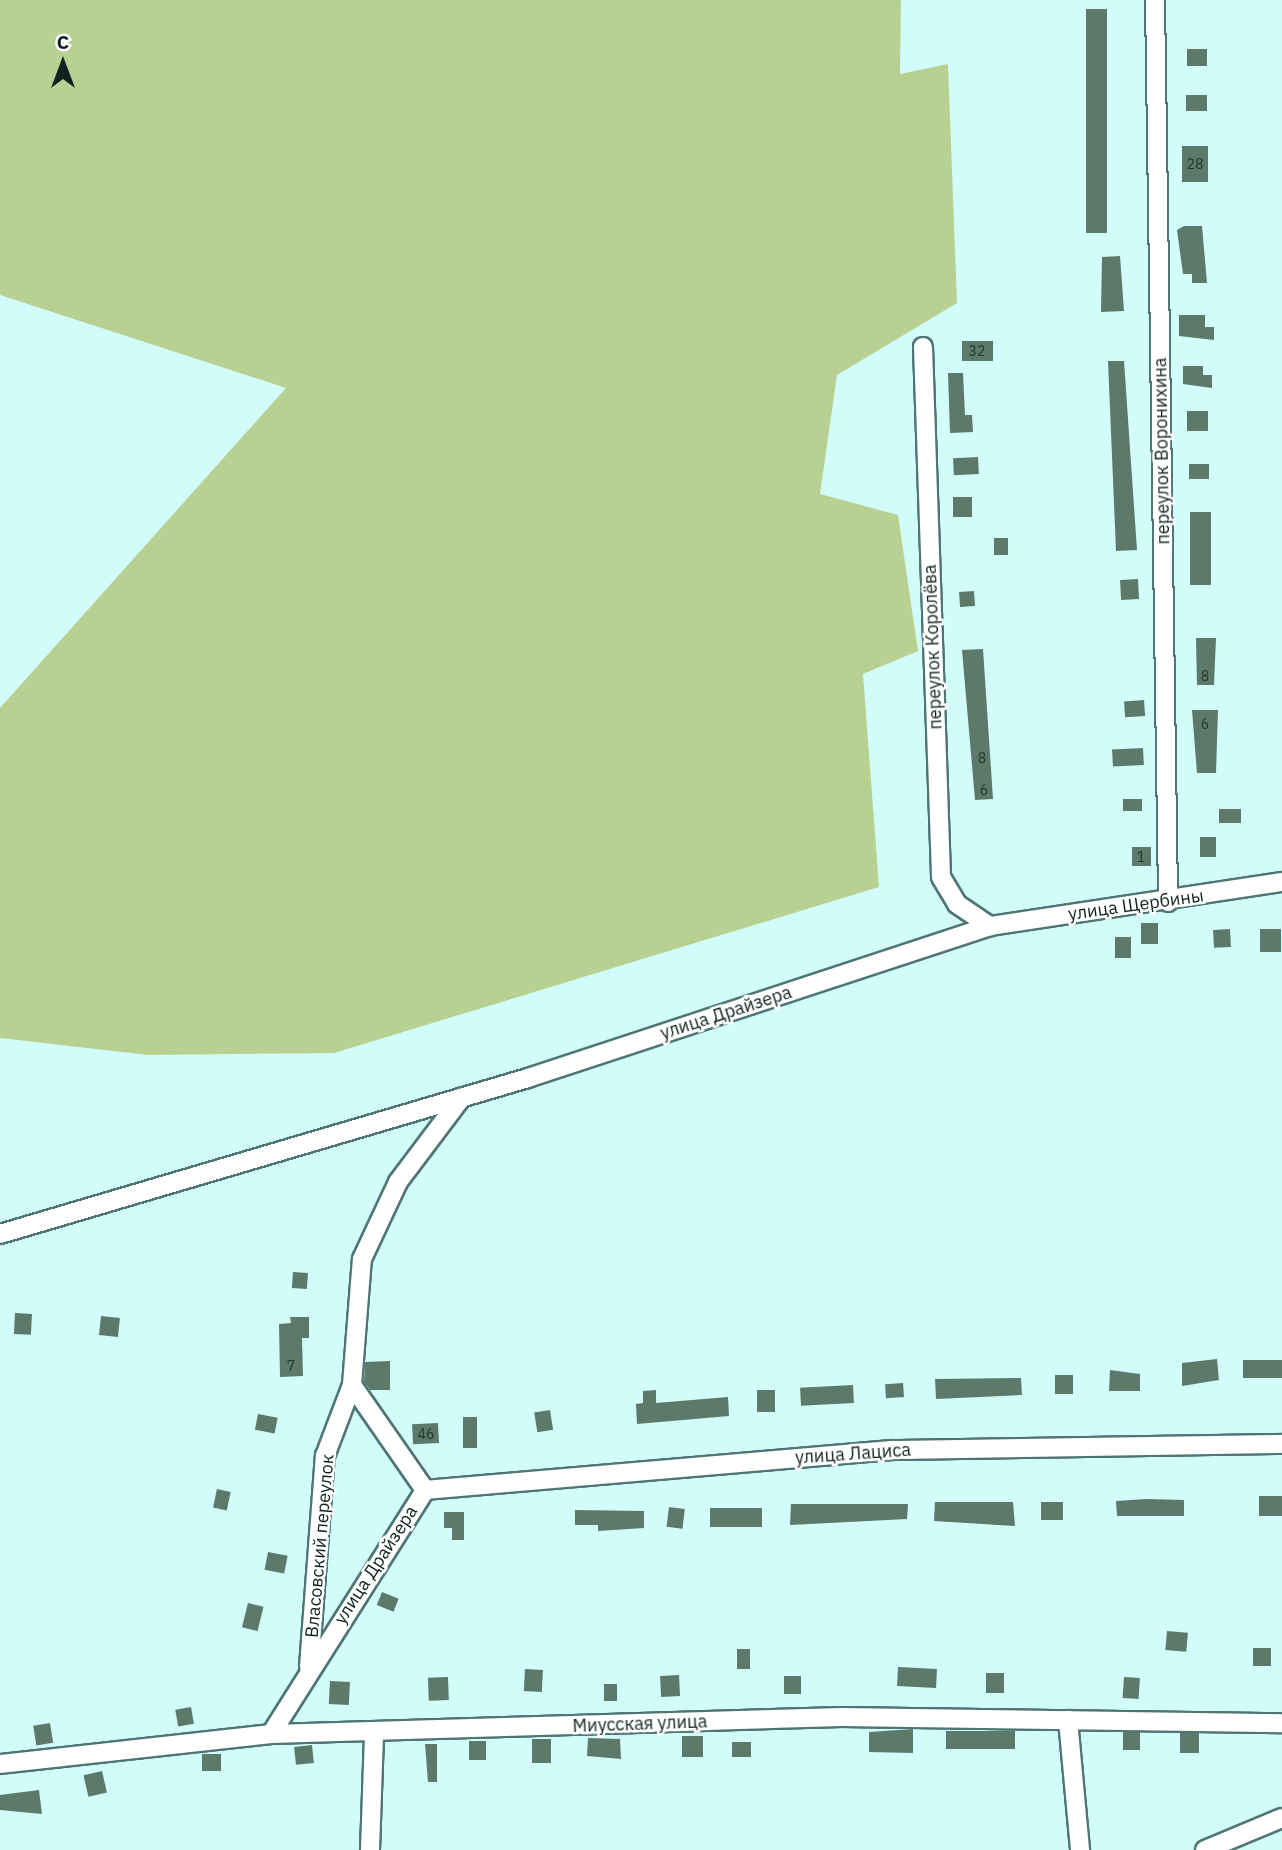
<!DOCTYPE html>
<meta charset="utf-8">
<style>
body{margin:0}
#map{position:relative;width:1282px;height:1850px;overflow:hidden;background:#d2fcfa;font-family:"IBM Plex Sans",sans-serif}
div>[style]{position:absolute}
.green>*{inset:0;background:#b8d193}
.building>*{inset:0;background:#5c7969;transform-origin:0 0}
.roads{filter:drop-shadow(2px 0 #4f7574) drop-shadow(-2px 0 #4f7574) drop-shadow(0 2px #4f7574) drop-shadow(0 -2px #4f7574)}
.minor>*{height:18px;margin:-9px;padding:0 9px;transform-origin:9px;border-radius:9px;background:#fff}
span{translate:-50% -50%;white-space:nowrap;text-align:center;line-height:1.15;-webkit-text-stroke:5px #fff;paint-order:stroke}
.number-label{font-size:14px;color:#243732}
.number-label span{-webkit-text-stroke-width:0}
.street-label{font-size:18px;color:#112120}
.north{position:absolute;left:28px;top:28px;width:70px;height:70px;-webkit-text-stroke:5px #fff;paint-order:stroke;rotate:0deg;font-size:19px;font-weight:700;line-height:28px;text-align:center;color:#112120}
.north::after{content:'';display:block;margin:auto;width:24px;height:32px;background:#112120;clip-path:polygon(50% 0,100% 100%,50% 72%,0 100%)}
</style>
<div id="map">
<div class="green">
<div style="clip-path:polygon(0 0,901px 0,900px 74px,948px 64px,957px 303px,837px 375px,820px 494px,898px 515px,918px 651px,863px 674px,879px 887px,334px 1053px,148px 1055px,0 1038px,0 708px,286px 388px,0 295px)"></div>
</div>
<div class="building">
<div style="left:1086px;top:9px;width:21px;height:224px"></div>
<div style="left:1187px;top:49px;width:20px;height:17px"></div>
<div style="left:1186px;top:95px;width:21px;height:16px"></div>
<div style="left:1182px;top:146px;width:26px;height:36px"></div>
<div style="clip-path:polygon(1184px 226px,1202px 226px,1207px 283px,1192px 283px,1192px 274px,1183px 274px,1177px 230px)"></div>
<div style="clip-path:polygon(1120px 256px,1124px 311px,1101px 312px,1102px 257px)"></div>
<div style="clip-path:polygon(1179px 315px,1205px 315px,1205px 327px,1214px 327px,1214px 340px,1179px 336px)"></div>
<div style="left:993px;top:341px;width:20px;height:31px;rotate:90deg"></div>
<div style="clip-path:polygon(1108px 361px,1124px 361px,1137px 550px,1116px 551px)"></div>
<div style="clip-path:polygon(1183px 366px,1203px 366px,1203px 375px,1212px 375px,1212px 388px,1183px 384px)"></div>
<div style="clip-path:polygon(948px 373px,963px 373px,965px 415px,972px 415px,973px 432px,950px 433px)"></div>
<div style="left:1187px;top:411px;width:21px;height:20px"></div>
<div style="left:978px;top:457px;width:17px;height:25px;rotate:87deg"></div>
<div style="left:1189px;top:464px;width:20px;height:15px"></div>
<div style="left:972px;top:497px;width:20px;height:19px;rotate:90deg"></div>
<div style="left:1190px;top:512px;width:21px;height:73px"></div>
<div style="left:1008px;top:538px;width:17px;height:14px;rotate:90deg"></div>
<div style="left:1138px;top:579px;width:20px;height:18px;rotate:87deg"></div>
<div style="left:974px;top:591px;width:15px;height:15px;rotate:86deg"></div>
<div style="clip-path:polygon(1196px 638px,1216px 638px,1214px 685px,1197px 685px)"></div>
<div style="clip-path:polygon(983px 649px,993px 799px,975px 800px,962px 650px)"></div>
<div style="left:1144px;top:700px;width:16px;height:20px;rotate:86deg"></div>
<div style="clip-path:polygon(1192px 710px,1218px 710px,1216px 773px,1197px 773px)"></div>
<div style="left:1143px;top:748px;width:17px;height:31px;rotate:87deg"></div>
<div style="left:1123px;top:799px;width:19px;height:12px"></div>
<div style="left:1219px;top:809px;width:22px;height:14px"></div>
<div style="left:1200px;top:837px;width:16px;height:20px"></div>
<div style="left:1151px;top:847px;width:19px;height:19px;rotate:90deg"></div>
<div style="left:1158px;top:923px;width:21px;height:17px;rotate:90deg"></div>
<div style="left:1230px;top:929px;width:18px;height:17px;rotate:87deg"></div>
<div style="left:1260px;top:929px;width:21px;height:23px"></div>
<div style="left:1115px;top:937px;width:16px;height:21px"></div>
<div style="left:293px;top:1272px;width:15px;height:16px;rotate:4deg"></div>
<div style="left:15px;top:1313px;width:17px;height:21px;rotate:3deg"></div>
<div style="left:101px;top:1316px;width:19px;height:19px;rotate:6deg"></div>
<div style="clip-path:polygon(290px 1317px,309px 1317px,309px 1338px,302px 1338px,303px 1376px,280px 1377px,279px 1324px,291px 1323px)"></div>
<div style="clip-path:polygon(1217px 1359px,1219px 1380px,1182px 1386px,1182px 1363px)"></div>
<div style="left:1282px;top:1360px;width:18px;height:39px;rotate:90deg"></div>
<div style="clip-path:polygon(390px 1361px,390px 1390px,370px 1390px,364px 1382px,365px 1362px)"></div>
<div style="clip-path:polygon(1110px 1370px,1140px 1374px,1140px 1391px,1109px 1391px)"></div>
<div style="left:1055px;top:1375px;width:18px;height:19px"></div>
<div style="clip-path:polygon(1021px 1378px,1022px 1395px,936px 1399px,935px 1379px)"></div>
<div style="left:903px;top:1383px;width:14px;height:18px;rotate:86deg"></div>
<div style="left:853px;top:1385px;width:18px;height:53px;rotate:87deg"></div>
<div style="clip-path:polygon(656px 1390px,656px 1403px,728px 1397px,729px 1416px,637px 1424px,636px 1404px,643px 1403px,643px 1391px)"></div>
<div style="left:775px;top:1390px;width:22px;height:18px;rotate:90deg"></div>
<div style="left:550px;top:1410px;width:20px;height:16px;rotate:81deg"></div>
<div style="left:258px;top:1414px;width:20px;height:16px;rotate:11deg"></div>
<div style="left:463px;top:1417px;width:14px;height:31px"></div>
<div style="left:438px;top:1423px;width:20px;height:26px;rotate:87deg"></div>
<div style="left:217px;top:1489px;width:14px;height:19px;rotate:12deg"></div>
<div style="left:1282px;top:1496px;width:20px;height:23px;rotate:90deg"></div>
<div style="clip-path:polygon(1146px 1499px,1184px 1500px,1184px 1516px,1117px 1516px,1116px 1501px)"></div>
<div style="clip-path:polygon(935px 1502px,1013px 1502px,1015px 1526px,934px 1521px)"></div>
<div style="left:1041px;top:1502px;width:22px;height:18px"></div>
<div style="clip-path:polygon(791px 1504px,908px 1504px,907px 1519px,790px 1525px)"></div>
<div style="left:669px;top:1507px;width:16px;height:20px;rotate:7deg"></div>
<div style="left:710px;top:1508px;width:52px;height:19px"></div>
<div style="clip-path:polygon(575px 1510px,644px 1511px,644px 1528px,598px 1531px,598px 1525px,575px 1525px)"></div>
<div style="clip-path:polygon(444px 1512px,464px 1512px,464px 1540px,452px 1540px,452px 1528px,444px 1528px)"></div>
<div style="left:268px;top:1552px;width:20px;height:18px;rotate:11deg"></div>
<div style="left:382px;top:1592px;width:18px;height:14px;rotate:22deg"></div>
<div style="left:248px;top:1603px;width:16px;height:25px;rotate:14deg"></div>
<div style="left:1167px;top:1631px;width:21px;height:19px;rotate:5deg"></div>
<div style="left:1253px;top:1648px;width:18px;height:18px"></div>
<div style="left:750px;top:1649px;width:20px;height:13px;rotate:90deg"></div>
<div style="left:525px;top:1669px;width:18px;height:22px;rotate:3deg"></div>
<div style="left:937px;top:1669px;width:19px;height:39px;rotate:93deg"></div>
<div style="left:986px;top:1673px;width:18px;height:20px"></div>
<div style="left:679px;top:1675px;width:21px;height:19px;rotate:87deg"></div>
<div style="left:784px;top:1676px;width:17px;height:18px"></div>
<div style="left:448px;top:1677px;width:23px;height:20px;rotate:88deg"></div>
<div style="left:1124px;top:1677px;width:16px;height:21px;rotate:4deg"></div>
<div style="left:330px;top:1681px;width:20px;height:23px;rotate:3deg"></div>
<div style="left:604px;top:1684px;width:13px;height:17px"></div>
<div style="left:191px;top:1707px;width:17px;height:16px;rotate:80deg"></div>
<div style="left:50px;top:1723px;width:20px;height:17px;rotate:81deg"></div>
<div style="clip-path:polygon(913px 1729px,913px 1753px,869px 1752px,869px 1732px)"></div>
<div style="left:946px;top:1731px;width:69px;height:18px"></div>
<div style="left:1123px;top:1732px;width:17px;height:18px"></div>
<div style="left:1180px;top:1733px;width:19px;height:20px"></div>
<div style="left:682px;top:1736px;width:21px;height:21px"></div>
<div style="clip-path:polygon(588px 1738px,620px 1739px,621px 1759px,587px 1756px)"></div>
<div style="left:532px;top:1739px;width:19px;height:24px"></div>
<div style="left:469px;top:1741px;width:17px;height:19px"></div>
<div style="left:732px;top:1742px;width:19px;height:15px"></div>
<div style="clip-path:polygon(425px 1744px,437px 1744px,437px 1782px,428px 1782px)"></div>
<div style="left:312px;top:1745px;width:18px;height:18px;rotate:84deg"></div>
<div style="left:221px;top:1754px;width:17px;height:19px;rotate:90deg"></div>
<div style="left:102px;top:1771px;width:22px;height:19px;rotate:77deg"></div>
<div style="clip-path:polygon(39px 1790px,42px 1814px,0 1810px,0 1795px)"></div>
</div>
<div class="roads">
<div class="minor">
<div style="left:1155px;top:0;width:902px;rotate:89.17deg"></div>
<div style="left:923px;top:347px;width:530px;rotate:88.05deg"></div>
<div style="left:941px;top:877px;width:31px;rotate:59deg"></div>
<div style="left:957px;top:904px;width:40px;rotate:34deg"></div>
<div style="left:0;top:1234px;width:551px;rotate:-16.46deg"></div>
<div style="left:528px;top:1078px;width:486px;rotate:-18.2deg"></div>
<div style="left:990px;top:926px;width:295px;rotate:-8.6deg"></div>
<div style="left:425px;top:1490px;width:468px;rotate:-4.9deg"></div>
<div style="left:891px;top:1450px;width:391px;rotate:-0.9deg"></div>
<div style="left:309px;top:1667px;width:212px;rotate:-85.7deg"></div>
<div style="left:325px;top:1456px;width:76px;rotate:-69.2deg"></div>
<div style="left:1068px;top:1720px;width:131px;rotate:84.7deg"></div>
<div style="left:271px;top:1734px;width:289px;rotate:-57.7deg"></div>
<div style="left:425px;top:1490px;width:128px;rotate:-124.8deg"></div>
<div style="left:352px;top:1385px;width:126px;rotate:-85.5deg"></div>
<div style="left:362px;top:1259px;width:85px;rotate:-64.9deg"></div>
<div style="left:398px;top:1182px;width:106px;rotate:-53deg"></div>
<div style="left:0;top:1764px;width:273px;rotate:-6.3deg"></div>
<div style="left:271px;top:1734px;width:571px;rotate:-1.71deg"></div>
<div style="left:842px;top:1717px;width:440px;rotate:0.8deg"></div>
<div style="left:370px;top:1850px;width:116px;rotate:-88deg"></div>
<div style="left:1205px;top:1850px;width:83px;rotate:-22.6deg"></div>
</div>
</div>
<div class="number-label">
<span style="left:1195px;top:164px">28</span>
<span style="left:977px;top:351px">32</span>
<span style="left:1205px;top:676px">8</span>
<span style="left:1205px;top:724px">6</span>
<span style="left:982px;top:758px">8</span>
<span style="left:984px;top:790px">6</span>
<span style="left:1141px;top:857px">1</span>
<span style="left:291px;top:1366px">7</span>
<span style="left:426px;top:1434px">46</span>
</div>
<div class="street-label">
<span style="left:1162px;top:451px;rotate:-91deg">переулок Воронихина</span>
<span style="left:933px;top:647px;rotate:-92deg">переулок Королёва</span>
<span style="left:1136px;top:905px;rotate:-8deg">улица Щербины</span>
<span style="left:726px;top:1013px;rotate:-18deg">улица Драйзера</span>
<span style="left:853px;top:1454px;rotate:-4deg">улица Лациса</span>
<span style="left:320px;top:1546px;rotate:-85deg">Власовский переулок</span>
<span style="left:376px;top:1565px;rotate:-57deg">улица Драйзера</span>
<span style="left:640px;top:1724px;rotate:-2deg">Миусская улица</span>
</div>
<div class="north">С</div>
</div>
